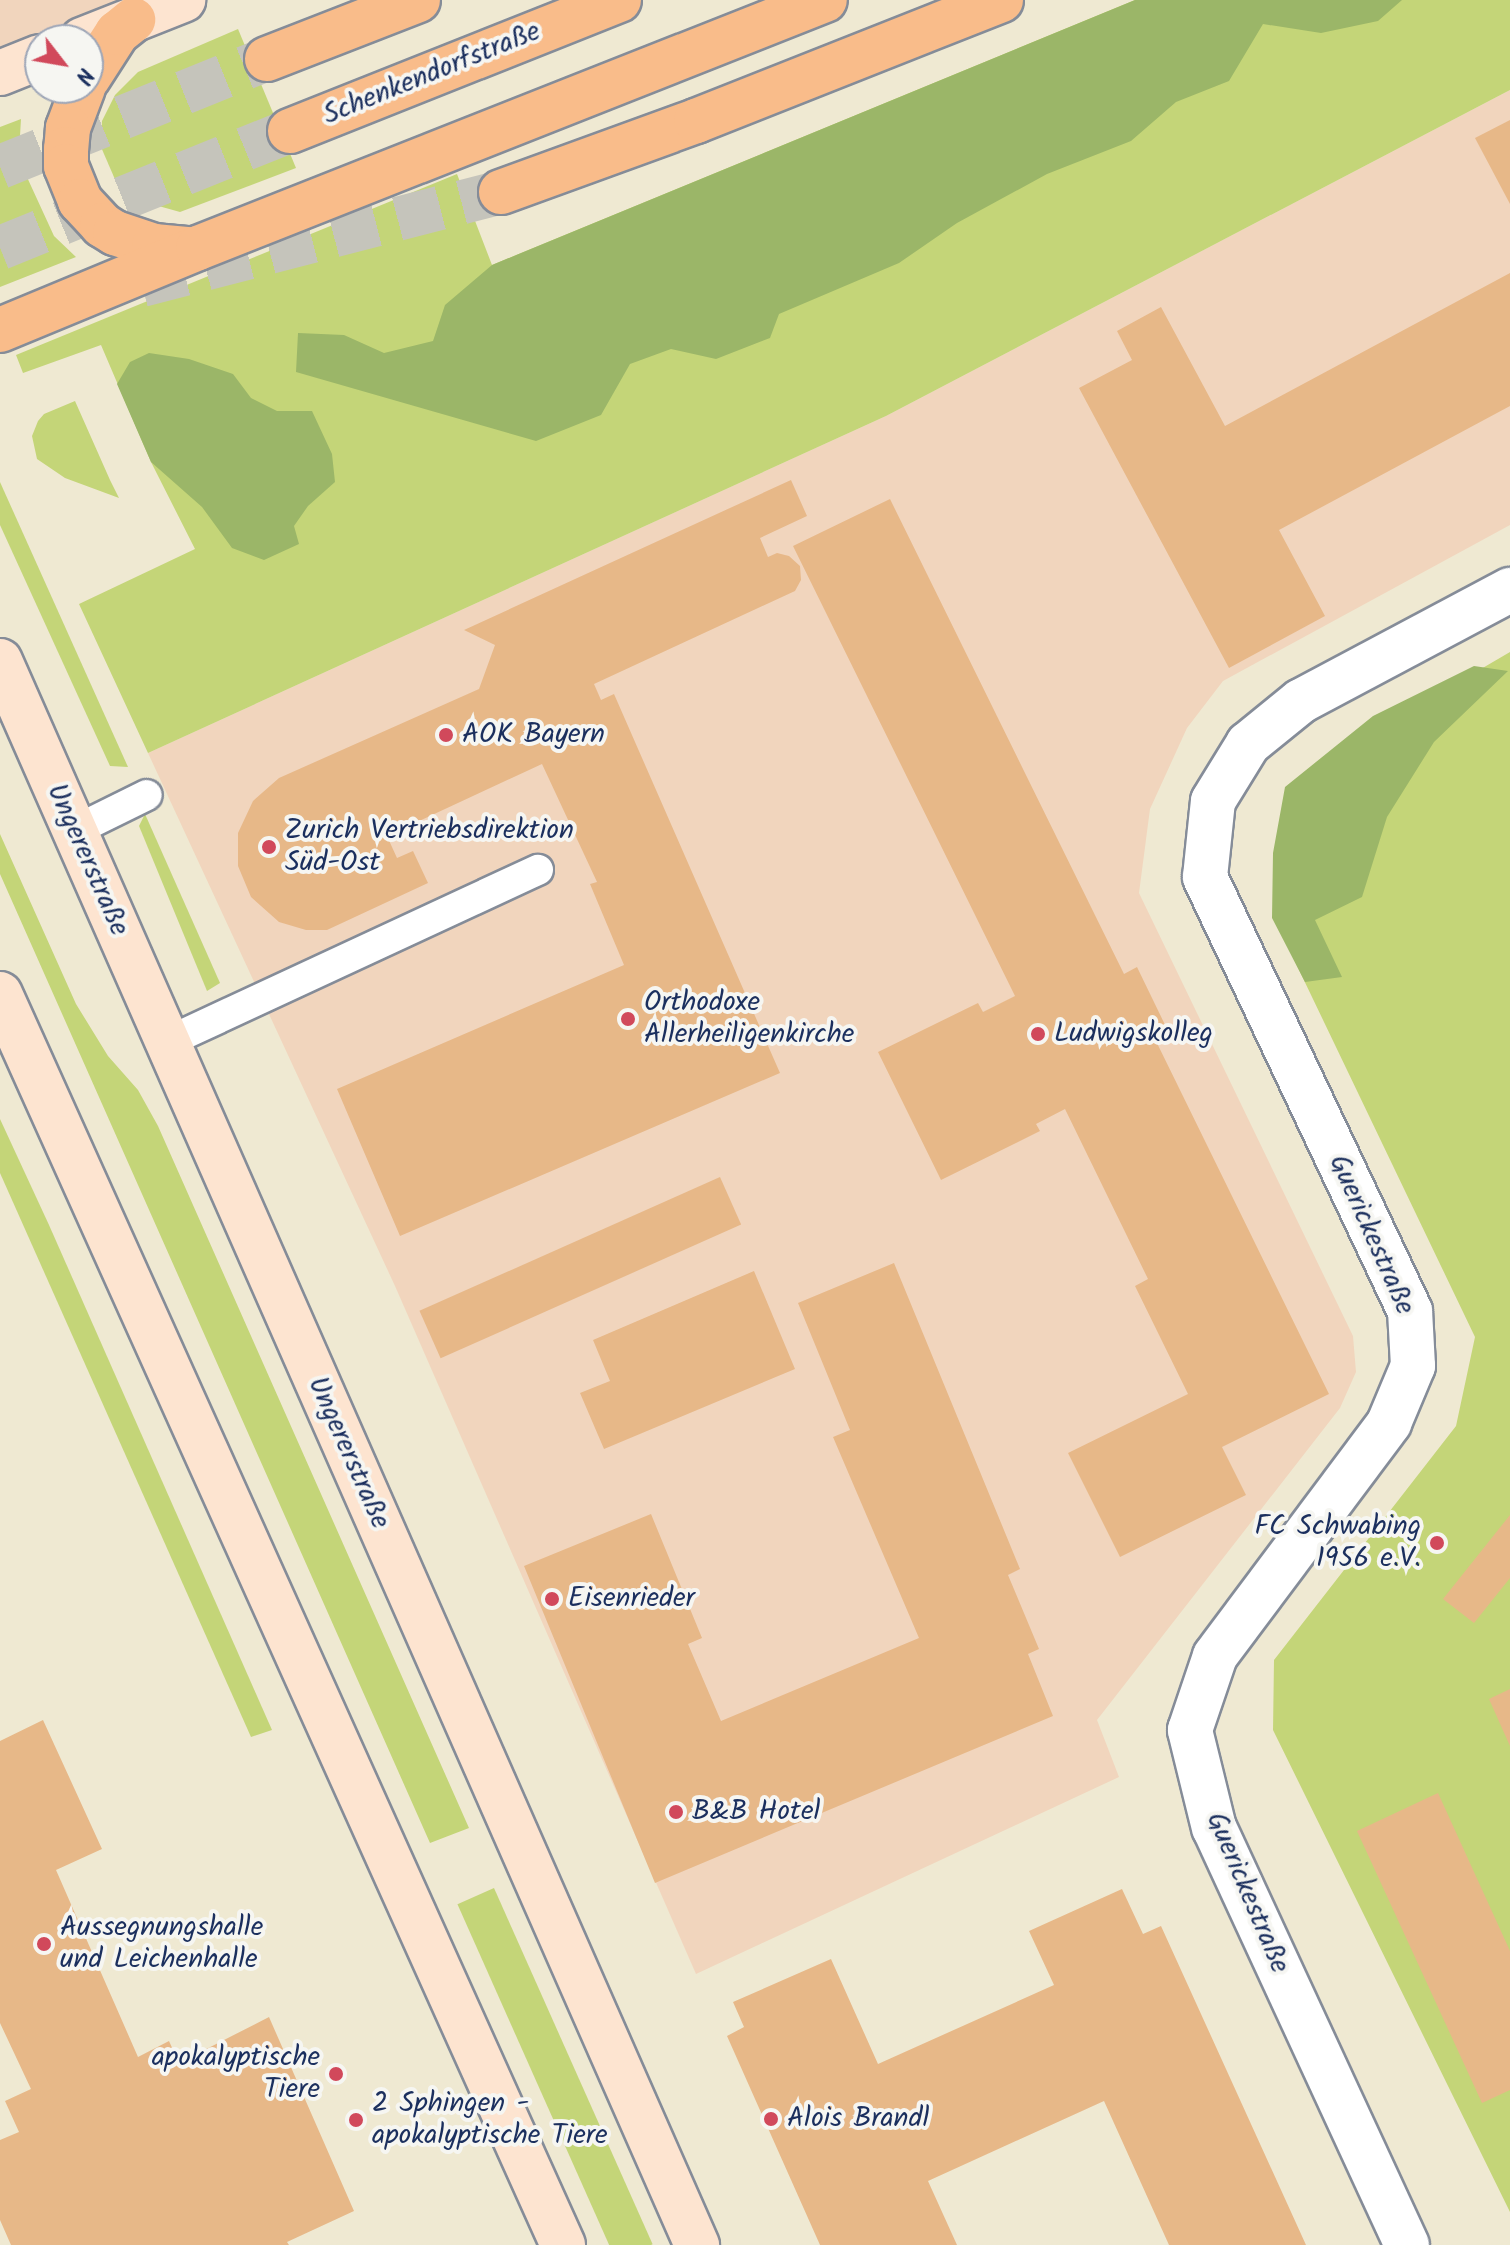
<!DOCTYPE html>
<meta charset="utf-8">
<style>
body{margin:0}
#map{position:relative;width:1510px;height:2245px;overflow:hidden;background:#efe9d2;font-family:Kalam,sans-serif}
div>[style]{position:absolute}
.built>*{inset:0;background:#f1d5bd}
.green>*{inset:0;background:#c4d578;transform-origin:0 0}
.forest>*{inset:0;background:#9bb668}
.building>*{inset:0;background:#e7b888;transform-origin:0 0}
.trunk-tunnel>*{height:44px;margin-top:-22px;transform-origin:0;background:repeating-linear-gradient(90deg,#c5c4bb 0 44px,transparent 0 66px)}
.motorway-tunnel>*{height:44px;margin-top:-22px;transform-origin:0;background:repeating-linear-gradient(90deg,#c5c4bb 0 44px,transparent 0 66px)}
.roads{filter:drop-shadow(2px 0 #858c98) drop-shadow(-2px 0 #858c98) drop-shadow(0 2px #858c98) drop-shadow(0 -2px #858c98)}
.service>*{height:30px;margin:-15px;padding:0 15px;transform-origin:15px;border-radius:15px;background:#fff}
.minor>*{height:44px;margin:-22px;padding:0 22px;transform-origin:22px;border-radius:22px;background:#fff}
.secondary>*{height:44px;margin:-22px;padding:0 22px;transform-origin:22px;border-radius:22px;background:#fde4d0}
.trunk>*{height:44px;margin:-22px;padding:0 22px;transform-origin:22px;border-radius:22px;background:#f9bc8a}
.motorway>*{height:44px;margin:-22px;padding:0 22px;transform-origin:22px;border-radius:22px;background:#f9bc8a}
.dots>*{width:22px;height:22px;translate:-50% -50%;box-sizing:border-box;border:4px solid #f6f6f2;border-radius:50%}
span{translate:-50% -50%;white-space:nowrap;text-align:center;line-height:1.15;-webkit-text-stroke:8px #f6f6f2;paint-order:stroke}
.street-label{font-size:28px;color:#1b2f5e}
.poi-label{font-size:28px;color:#1b2f5e}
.left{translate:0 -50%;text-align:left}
.right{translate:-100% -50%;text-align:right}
.north{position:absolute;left:24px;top:24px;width:80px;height:80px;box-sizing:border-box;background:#f6f6f2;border:2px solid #9ea6b7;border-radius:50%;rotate:121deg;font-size:22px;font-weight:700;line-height:32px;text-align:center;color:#1b2f5e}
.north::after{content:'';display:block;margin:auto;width:28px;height:36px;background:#d1495b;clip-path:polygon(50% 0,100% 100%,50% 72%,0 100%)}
</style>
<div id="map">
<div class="built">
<div style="clip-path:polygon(0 0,134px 0,0 57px)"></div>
<div style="clip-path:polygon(1510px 90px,1510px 525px,1223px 681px,1187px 728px,1150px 809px,1139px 893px,1353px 1336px,1356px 1372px,1340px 1408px,1097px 1720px,1119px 1777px,696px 1974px,395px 1286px,148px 753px,886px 416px)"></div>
</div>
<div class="green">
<div style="clip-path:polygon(1135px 0,1510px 0,1510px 90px,886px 416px,148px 753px,79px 604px,195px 549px,151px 462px,101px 345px,23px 373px,16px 355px,457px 174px,492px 265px)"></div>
<div style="clip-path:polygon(238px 29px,296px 168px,180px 212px,130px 198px,120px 191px,101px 147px,102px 121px,115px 95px,138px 72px)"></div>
<div style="clip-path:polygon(21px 119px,19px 153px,26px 175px,54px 236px,76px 257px,0 287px,0 127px)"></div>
<div style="clip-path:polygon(75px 401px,110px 480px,119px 498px,65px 478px,37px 459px,32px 436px,38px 421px,44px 414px)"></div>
<div style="clip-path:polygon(0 482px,128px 767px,110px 766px,0 525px)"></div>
<div style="clip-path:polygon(1510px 652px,1510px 2212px,1273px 1730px,1274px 1660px,1456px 1426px,1475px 1337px,1277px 924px,1310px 769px)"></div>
<div style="clip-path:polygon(145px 814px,220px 983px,207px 991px,139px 826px)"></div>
<div style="clip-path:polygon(0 834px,76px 1004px,108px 1056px,138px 1090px,158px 1126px,469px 1828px,430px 1843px,0 874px)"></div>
<div style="clip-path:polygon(0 1119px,49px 1225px,272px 1730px,251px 1737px,0 1173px)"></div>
<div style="left:494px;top:1888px;width:390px;height:40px;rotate:66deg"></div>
</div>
<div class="forest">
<div style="clip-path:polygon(1135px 0,1402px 0,1378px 21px,1321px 33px,1263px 24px,1229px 81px,1176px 102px,1131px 141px,1047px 174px,957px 223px,899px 263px,779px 314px,770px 338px,716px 359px,671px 349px,630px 364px,601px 415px,536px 441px,296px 372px,298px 333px,344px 335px,384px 353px,433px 341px,445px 305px,492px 265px)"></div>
<div style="clip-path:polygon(149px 353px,189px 359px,233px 374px,251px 398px,277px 411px,312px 411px,332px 454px,335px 482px,308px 506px,294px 526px,299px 544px,264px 560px,232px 548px,202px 507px,151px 462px,117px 384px,130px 362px)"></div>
<div style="clip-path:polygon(1474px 666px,1508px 671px,1434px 742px,1387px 817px,1362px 897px,1315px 920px,1342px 977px,1305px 982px,1272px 918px,1273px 853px,1285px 787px,1373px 716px)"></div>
</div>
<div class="building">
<div style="clip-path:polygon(1510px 120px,1510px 204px,1475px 138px)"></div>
<div style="clip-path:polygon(1510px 273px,1510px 406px,1279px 530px,1325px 616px,1229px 668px,1079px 388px,1132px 360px,1117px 331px,1161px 307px,1225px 426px)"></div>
<div style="clip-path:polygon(791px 480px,807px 516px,760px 538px,768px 557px,777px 553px,789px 556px,800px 566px,801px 580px,795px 591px,594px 684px,601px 700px,614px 694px,780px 1073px,400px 1236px,337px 1089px,624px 965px,590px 884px,597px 882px,542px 764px,387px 836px,397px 858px,413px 851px,428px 883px,327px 930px,306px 930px,279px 922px,251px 897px,238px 866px,238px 833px,253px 801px,279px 778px,479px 689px,495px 645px,464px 630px)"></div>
<div style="clip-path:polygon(890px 499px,1124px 974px,1137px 967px,1168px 1031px,1154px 1037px,1329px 1394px,1222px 1447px,1246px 1495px,1120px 1557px,1068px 1453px,1188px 1394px,1135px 1286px,1148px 1279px,1065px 1109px,1036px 1124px,1040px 1131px,941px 1180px,878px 1052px,978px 1003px,983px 1012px,1015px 996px,793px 546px)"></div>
<div style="left:720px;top:1177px;width:52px;height:329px;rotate:66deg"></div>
<div style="clip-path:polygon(894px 1263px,1020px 1569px,1008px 1575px,1039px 1649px,1028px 1654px,1053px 1716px,655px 1883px,524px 1566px,651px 1514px,702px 1638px,688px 1644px,721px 1721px,919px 1638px,833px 1437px,850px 1430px,798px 1303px)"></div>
<div style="clip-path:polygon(754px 1271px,795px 1369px,604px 1449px,580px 1393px,610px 1381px,593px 1340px)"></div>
<div style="clip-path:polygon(1510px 1515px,1510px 1578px,1474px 1623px,1443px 1599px)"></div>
<div style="clip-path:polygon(1510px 1689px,1510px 1746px,1489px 1699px)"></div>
<div style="clip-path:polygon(43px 1720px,102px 1849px,56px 1870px,138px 2057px,169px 2041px,179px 2063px,269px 2017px,354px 2211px,287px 2242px,289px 2245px,11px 2245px,0 2220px,0 2140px,19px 2132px,5px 2101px,31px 2089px,0 2023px,0 1741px)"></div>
<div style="clip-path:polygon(1438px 1793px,1510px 1951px,1510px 2090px,1482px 2103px,1357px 1831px)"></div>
<div style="clip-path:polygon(1122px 1889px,1143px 1934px,1161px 1926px,1306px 2245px,1169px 2245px,1104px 2101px,928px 2181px,957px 2245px,820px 2245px,727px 2036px,744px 2027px,733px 2002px,831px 1959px,878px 2064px,1054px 1985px,1029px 1931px)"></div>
</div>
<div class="trunk-tunnel">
<div style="left:0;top:167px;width:288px;rotate:-22deg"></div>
<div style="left:0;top:248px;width:313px;rotate:-22deg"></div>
</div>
<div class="motorway-tunnel">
<div style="left:142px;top:285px;width:371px;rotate:-14.5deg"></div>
</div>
<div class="roads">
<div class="service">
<div style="left:74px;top:831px;width:81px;rotate:-26.3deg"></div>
<div style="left:167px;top:1042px;width:409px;rotate:-24.9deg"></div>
</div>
<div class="minor">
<div style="left:1407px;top:2245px;width:459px;rotate:-114.8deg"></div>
<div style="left:1214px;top:1828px;width:101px;rotate:-103.8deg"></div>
<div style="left:1190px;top:1730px;width:78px;rotate:-71.3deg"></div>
<div style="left:1215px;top:1656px;width:291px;rotate:-53.2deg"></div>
<div style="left:1389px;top:1423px;width:62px;rotate:-67.2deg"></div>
<div style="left:1413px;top:1366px;width:55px;rotate:-93.1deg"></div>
<div style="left:1410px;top:1311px;width:480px;rotate:-115.3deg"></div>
<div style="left:1205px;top:877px;width:76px;rotate:-84deg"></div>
<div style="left:1213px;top:801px;width:67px;rotate:-58.4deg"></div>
<div style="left:1248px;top:744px;width:68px;rotate:-39.1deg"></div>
<div style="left:1301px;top:701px;width:237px;rotate:-28deg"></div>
</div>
<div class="secondary">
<div style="left:82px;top:40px;width:109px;rotate:-21.6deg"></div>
<div style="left:0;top:73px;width:43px;rotate:-21.8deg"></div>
<div style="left:0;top:661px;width:1731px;rotate:66.25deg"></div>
<div style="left:0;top:994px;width:1372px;rotate:65.77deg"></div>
</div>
<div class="trunk">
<div style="left:267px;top:59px;width:162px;rotate:-21.3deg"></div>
<div style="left:88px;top:78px;width:54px;rotate:-57.2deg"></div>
<div style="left:117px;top:33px;width:21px;rotate:-39deg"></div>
<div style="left:83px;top:88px;width:43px;rotate:110.6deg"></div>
<div style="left:68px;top:128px;width:21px;rotate:95deg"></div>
<div style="left:66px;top:149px;width:17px;rotate:90deg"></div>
<div style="left:66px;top:166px;width:38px;rotate:68deg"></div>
<div style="left:80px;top:201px;width:33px;rotate:47deg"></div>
<div style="left:102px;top:225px;width:15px;rotate:32deg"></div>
<div style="left:115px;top:233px;width:41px;rotate:18.4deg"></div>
<div style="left:154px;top:246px;width:38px;rotate:5deg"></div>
<div style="left:290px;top:131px;width:354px;rotate:-21.7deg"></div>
<div style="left:0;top:330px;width:214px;rotate:-22.5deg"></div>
<div style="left:198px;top:248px;width:674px;rotate:-21.58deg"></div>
</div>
<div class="motorway">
<div style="left:501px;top:192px;width:208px;rotate:-20deg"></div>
<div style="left:696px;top:121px;width:328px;rotate:-21.6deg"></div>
</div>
</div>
<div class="dots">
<div style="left:446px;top:735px;background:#d1495b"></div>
<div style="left:269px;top:847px;background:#d1495b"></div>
<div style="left:628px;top:1019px;background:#d1495b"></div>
<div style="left:1038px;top:1034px;background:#d1495b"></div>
<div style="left:1437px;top:1543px;background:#d1495b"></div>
<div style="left:552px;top:1599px;background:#d1495b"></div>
<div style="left:676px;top:1812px;background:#d1495b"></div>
<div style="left:44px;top:1944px;background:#d1495b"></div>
<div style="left:336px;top:2074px;background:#d1495b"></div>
<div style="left:771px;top:2119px;background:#d1495b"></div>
<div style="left:356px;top:2120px;background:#d1495b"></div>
</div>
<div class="street-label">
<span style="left:432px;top:74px;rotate:-22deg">Schenkendorfstraße</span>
<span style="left:87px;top:860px;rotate:66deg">Ungererstraße</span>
<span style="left:1371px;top:1235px;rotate:66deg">Guerickestraße</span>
<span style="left:348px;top:1453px;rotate:66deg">Ungererstraße</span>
<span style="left:1247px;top:1893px;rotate:67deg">Guerickestraße</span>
</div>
<div class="poi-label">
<span class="left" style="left:462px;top:735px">AOK Bayern</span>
<span class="left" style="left:285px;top:847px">Zurich Vertriebsdirektion<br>Süd-Ost</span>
<span class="left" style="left:644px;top:1019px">Orthodoxe<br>Allerheiligenkirche</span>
<span class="left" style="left:1054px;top:1034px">Ludwigskolleg</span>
<span class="right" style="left:1421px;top:1543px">FC Schwabing<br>1956 e.V.</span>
<span class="left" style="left:568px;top:1599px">Eisenrieder</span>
<span class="left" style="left:692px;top:1812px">B&amp;B Hotel</span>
<span class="left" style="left:60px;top:1944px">Aussegnungshalle<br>und Leichenhalle</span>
<span class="right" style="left:320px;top:2074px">apokalyptische<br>Tiere</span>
<span class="left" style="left:372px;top:2120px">2 Sphingen -<br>apokalyptische Tiere</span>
<span class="left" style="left:787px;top:2119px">Alois Brandl</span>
</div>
<div class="north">N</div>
</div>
